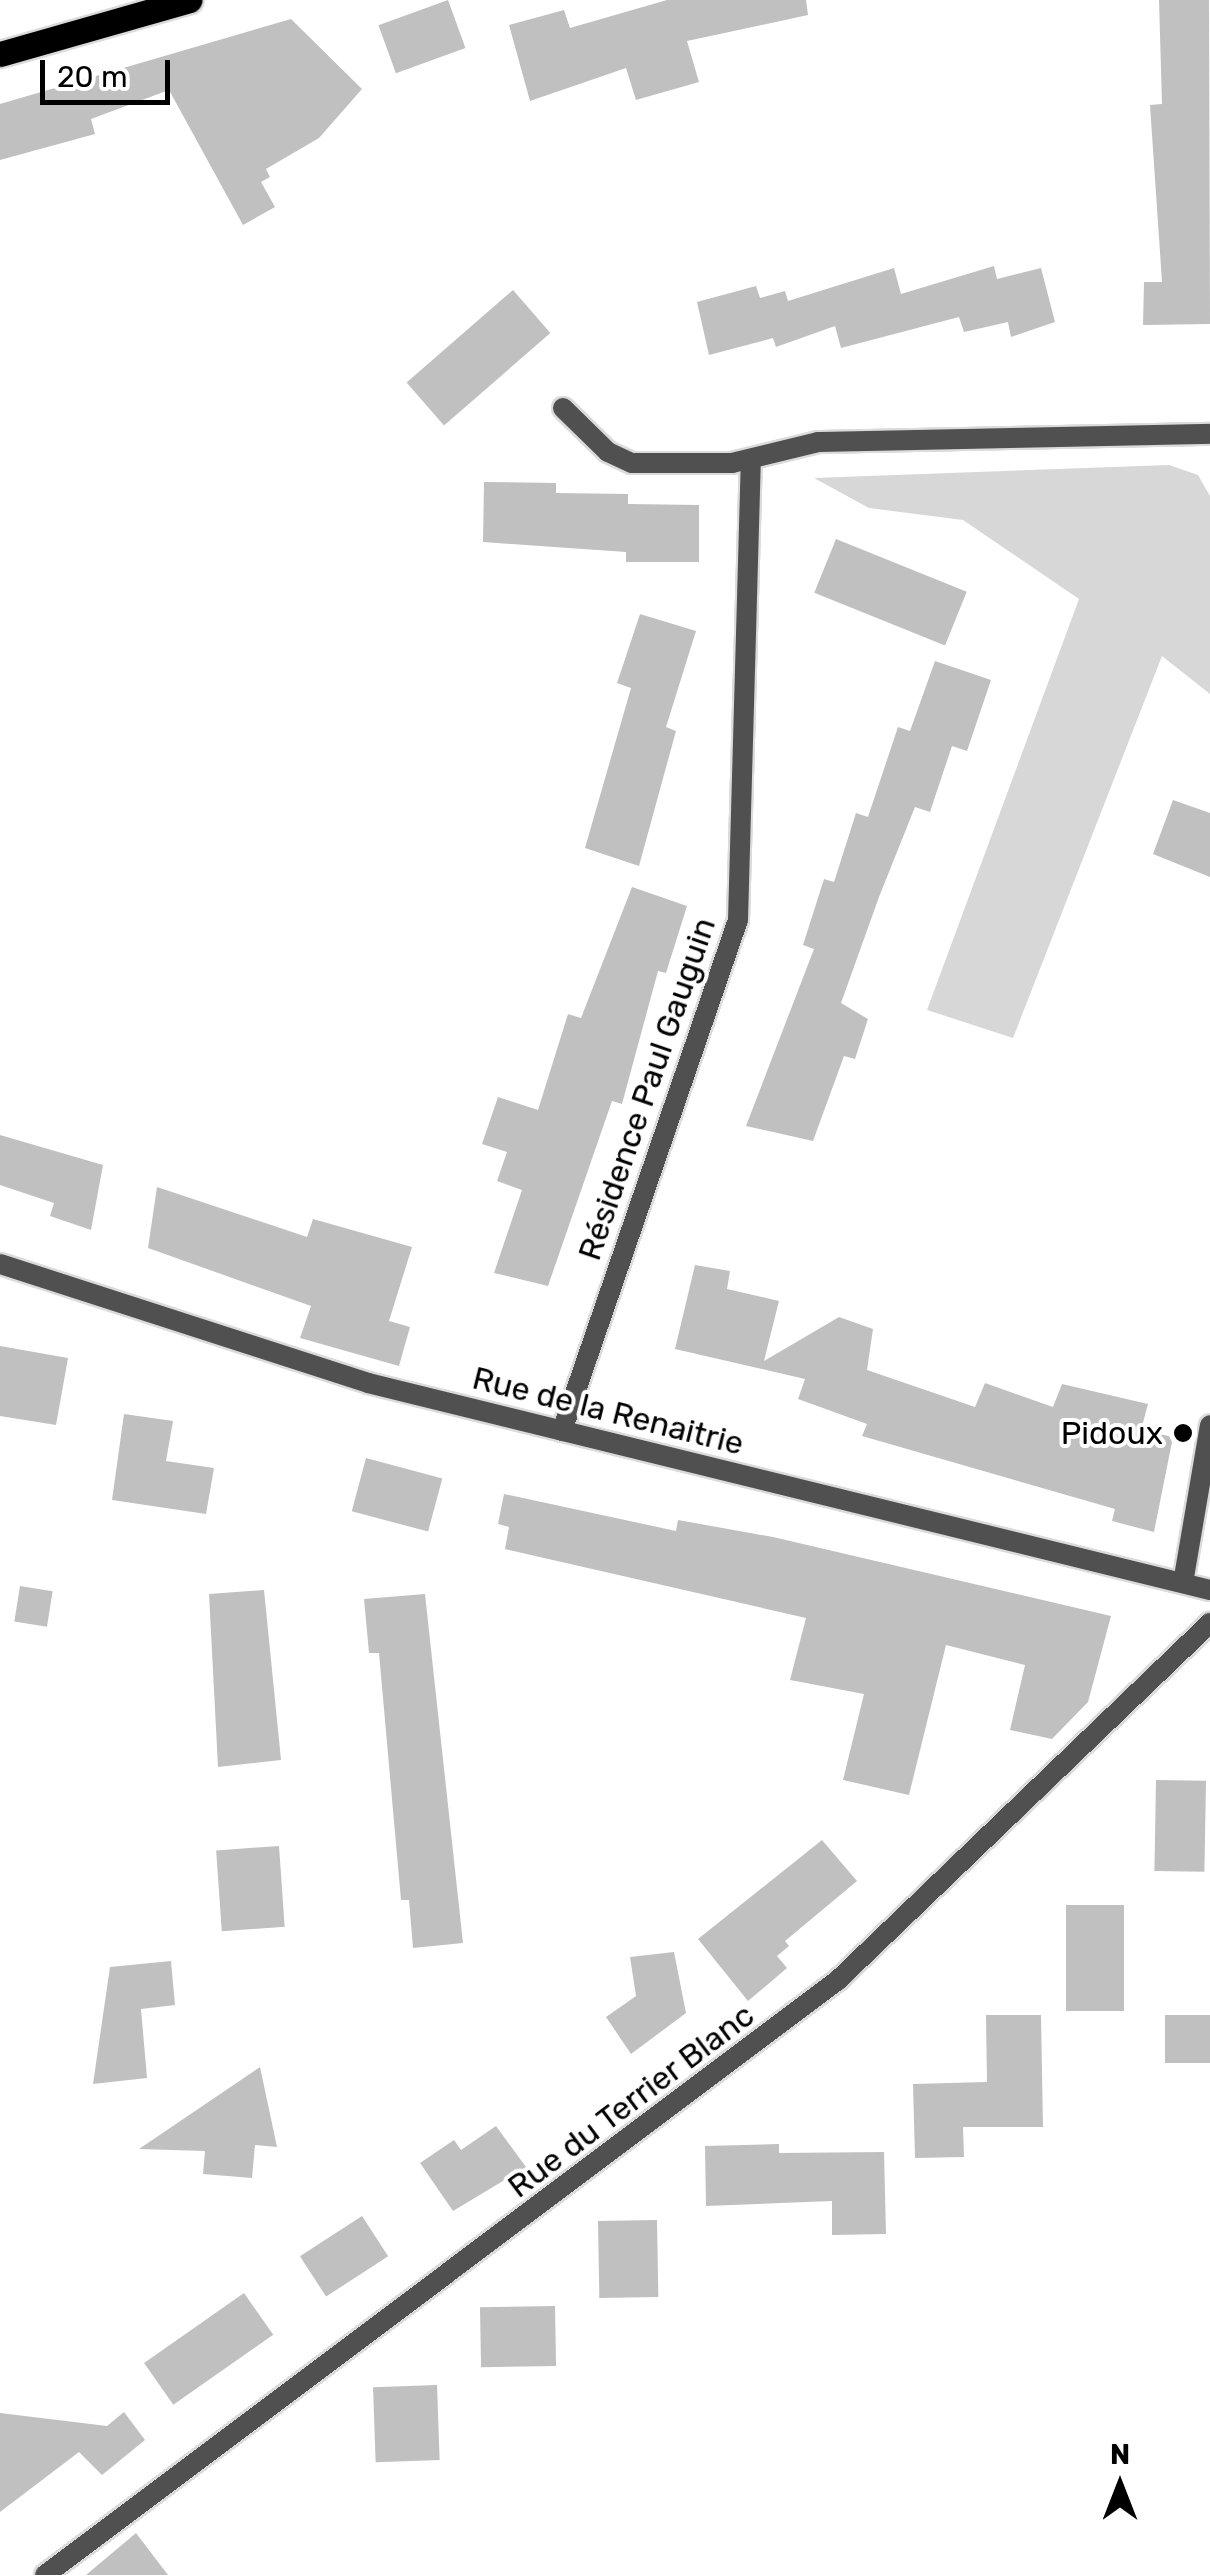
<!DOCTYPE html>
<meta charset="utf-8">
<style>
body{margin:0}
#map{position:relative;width:1210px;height:2575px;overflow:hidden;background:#fff;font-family:Rubik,sans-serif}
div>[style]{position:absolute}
.green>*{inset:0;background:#d7d7d7}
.building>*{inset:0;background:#c0c0c0;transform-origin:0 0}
.roads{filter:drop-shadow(2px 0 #dbdbdb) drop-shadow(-2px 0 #dbdbdb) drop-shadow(0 2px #dbdbdb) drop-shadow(0 -2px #dbdbdb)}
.minor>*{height:20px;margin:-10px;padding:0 10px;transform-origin:10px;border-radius:10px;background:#505050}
.primary>*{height:25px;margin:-12.5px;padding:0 12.5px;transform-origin:12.5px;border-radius:12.5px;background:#000}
.dots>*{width:28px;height:28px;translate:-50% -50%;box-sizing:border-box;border:5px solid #fff;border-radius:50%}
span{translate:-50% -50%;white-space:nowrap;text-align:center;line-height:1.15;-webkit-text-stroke:8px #fff;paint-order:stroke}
.street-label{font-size:32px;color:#000}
.poi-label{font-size:32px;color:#000}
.right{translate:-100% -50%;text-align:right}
.north{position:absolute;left:1070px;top:2435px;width:100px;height:100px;-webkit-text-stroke:8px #fff;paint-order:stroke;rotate:0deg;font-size:28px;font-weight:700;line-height:40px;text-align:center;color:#000}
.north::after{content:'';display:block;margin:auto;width:35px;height:45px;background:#000;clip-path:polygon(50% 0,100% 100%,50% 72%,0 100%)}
.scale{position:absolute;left:40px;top:60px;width:130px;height:45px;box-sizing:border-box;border:5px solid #000;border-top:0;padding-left:12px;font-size:30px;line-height:35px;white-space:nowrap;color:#000;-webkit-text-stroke:8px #fff;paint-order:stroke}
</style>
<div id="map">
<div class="green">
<div style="clip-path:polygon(1169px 465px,1198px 475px,1210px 496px,1210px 694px,1162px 656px,1013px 1038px,927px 1010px,1079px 599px,963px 520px,869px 508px,814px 478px)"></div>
</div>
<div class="building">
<div style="left:448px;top:0;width:51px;height:74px;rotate:70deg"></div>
<div style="clip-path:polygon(667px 0,806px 0,808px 15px,687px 41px,699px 82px,636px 100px,626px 68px,530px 101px,509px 25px,564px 10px,570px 28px)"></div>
<div style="clip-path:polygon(1159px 0,1209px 0,1210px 324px,1143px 325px,1144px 282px,1162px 282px,1150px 105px,1162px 104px)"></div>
<div style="clip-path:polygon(291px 19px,362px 89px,319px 138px,266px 169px,270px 177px,261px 182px,275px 207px,243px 225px,169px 90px,91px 119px,95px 134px,0 160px,0 104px)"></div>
<div style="clip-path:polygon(994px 266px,997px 279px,1041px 268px,1055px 322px,1011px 337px,1008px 322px,964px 332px,959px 317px,841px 348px,835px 326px,776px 347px,773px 338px,709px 355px,697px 302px,756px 286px,760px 298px,785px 291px,788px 301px,894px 268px,901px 294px)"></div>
<div style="left:513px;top:290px;width:57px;height:141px;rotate:49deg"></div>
<div style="clip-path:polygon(484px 482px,556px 483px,556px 493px,628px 494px,628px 504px,699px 505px,699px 562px,626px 562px,626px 552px,483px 542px)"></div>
<div style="left:836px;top:539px;width:141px;height:58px;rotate:22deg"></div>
<div style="clip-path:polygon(640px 614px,696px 631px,666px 727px,676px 731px,639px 866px,585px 848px,631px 688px,617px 683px)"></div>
<div style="clip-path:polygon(935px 661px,991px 680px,967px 751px,952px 746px,930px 812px,915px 807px,879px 897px,841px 1003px,868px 1019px,855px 1059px,844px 1056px,813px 1141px,746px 1126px,814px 949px,803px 945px,824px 879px,834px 882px,856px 813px,868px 817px,898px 727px,910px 731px)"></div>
<div style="clip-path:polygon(1173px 800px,1210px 813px,1210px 877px,1153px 854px)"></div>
<div style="clip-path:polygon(632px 887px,687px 906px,666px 973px,658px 971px,622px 1104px,612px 1101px,548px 1286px,494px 1273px,522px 1190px,497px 1181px,507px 1152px,482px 1144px,498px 1097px,538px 1110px,568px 1014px,581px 1018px)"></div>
<div style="clip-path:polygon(0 1135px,103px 1165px,91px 1230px,50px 1216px,54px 1203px,0 1185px)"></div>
<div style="clip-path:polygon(157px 1187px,307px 1237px,313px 1219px,412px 1247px,389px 1321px,410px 1327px,399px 1366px,300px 1338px,311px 1306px,148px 1248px)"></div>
<div style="clip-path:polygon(695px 1265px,730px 1271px,727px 1289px,779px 1301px,764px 1361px,839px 1317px,873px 1329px,867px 1370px,975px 1407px,985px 1383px,1053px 1407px,1062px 1384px,1148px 1404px,1141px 1430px,1173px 1437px,1154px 1532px,1112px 1521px,1115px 1509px,862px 1436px,867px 1424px,798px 1399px,805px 1379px,675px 1349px)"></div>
<div style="clip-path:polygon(0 1346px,68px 1358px,56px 1425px,0 1416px)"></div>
<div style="clip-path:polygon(124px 1414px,173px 1421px,166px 1461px,214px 1468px,206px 1514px,112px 1500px)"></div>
<div style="left:366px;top:1458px;width:79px;height:55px;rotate:15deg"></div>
<div style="clip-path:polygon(504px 1494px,676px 1531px,678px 1520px,773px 1537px,1111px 1616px,1088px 1702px,1052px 1739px,1010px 1730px,1025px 1665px,946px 1645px,909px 1795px,843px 1780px,864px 1694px,790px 1680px,806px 1618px,505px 1549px,509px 1527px,498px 1524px)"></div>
<div style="left:20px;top:1586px;width:33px;height:36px;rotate:9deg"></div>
<div style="clip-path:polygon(264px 1590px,281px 1760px,218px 1767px,209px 1594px)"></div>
<div style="clip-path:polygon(425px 1594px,463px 1943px,413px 1948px,409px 1900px,401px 1900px,379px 1653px,369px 1653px,364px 1599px)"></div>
<div style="left:1156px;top:1780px;width:50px;height:91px;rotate:1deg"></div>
<div style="clip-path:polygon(822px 1840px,857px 1881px,785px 1941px,789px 1946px,777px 1956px,787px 1968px,748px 2001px,698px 1939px)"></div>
<div style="left:279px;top:1846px;width:81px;height:63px;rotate:86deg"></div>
<div style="left:1066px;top:1905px;width:58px;height:106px"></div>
<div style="clip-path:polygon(674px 1952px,686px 2013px,631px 2054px,606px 2017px,636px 1996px,630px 1957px)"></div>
<div style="clip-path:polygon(171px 1961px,175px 2005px,141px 2009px,147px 2078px,93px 2084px,110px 1967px)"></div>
<div style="clip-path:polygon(986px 2015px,1041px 2015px,1043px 2127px,963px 2127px,964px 2157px,915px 2158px,913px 2084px,987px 2082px)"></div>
<div style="left:1165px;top:2015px;width:45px;height:48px"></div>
<div style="clip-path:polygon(260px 2067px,277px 2147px,255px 2145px,252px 2178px,203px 2174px,205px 2151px,139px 2149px)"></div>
<div style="clip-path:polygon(496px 2126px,526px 2167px,453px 2211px,420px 2163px,454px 2140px,461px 2150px)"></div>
<div style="clip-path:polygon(779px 2144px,779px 2153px,884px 2152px,886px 2234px,832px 2235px,832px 2201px,706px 2206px,705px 2146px)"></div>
<div style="left:362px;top:2216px;width:48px;height:74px;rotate:57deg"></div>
<div style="left:657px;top:2220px;width:77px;height:59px;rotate:89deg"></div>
<div style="left:244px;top:2293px;width:51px;height:122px;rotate:55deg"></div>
<div style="left:555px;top:2306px;width:60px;height:75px;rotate:89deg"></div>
<div style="left:437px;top:2385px;width:75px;height:64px;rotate:88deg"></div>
<div style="clip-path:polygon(124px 2412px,145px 2440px,102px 2475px,79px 2452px,0 2512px,0 2413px,107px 2426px)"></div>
<div style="clip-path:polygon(136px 2533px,168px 2575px,86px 2575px)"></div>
</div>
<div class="roads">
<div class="minor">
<div style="left:563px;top:408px;width:63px;rotate:44.4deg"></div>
<div style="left:608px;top:452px;width:26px;rotate:25deg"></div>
<div style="left:632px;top:463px;width:100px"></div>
<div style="left:732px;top:463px;width:89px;rotate:-13.7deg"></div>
<div style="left:818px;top:442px;width:392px;rotate:-1.2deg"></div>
<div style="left:0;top:1264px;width:387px;rotate:17.9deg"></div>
<div style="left:368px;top:1383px;width:867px;rotate:13.81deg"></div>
<div style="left:562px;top:1431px;width:540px;rotate:-71deg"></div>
<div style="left:738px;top:920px;width:461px;rotate:-88.4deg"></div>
<div style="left:1183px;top:1583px;width:160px;rotate:-80.3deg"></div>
<div style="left:45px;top:2575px;width:991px;rotate:-36.88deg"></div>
<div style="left:838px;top:1980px;width:516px;rotate:-43.82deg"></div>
</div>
<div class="primary">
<div style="left:0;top:54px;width:197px;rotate:-15.9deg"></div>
</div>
</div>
<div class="dots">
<div style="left:1183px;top:1433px;background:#000"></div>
</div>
<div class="street-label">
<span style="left:647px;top:1089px;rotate:-71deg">Résidence Paul Gauguin</span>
<span style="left:608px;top:1411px;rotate:14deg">Rue de la Renaitrie</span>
<span style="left:631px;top:2101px;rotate:-37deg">Rue du Terrier Blanc</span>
</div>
<div class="poi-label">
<span class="right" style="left:1163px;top:1433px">Pidoux</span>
</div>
<div class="north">N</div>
<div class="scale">20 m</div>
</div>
